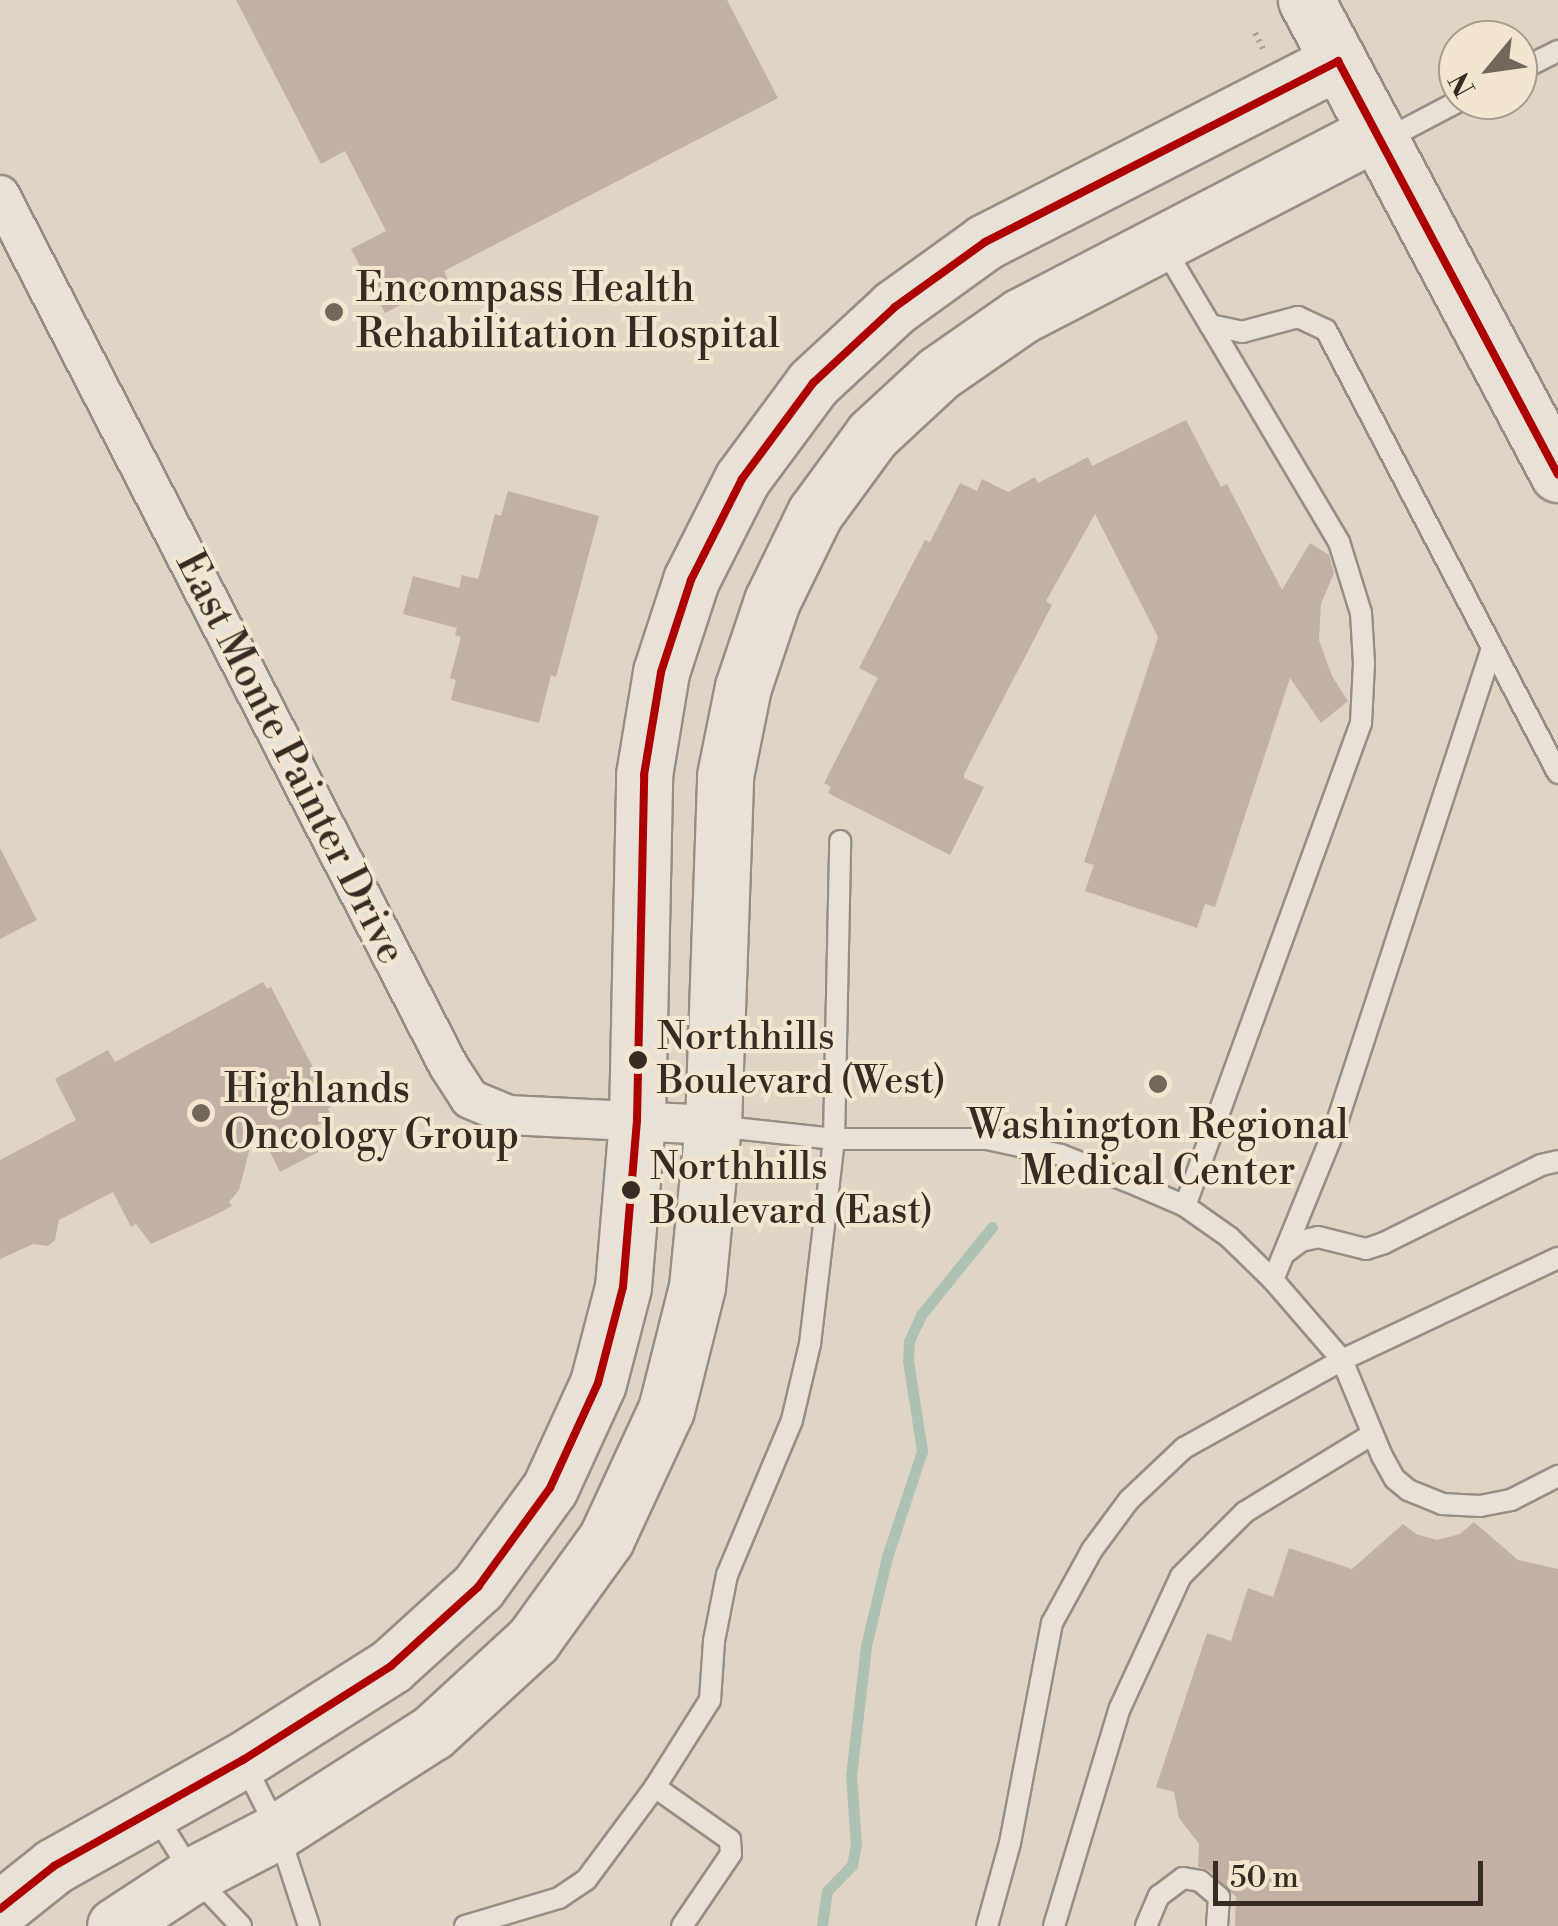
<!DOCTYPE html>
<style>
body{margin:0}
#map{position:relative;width:1558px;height:1926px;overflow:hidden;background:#e0d5c4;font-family:"Libre Bodoni",serif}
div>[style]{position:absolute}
.stream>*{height:11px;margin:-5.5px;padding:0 5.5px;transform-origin:5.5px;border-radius:5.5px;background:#aec2b4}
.building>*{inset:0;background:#c3b0a4}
.path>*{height:6px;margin-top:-3px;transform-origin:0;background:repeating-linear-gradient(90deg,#a8a39b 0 2.5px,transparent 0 7.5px)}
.roads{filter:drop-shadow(2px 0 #978f85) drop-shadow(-2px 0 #978f85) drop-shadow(0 2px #978f85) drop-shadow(0 -2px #978f85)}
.lane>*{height:20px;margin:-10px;padding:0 10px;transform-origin:10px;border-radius:10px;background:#e7e1d8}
.street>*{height:38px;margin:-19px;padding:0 19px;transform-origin:19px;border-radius:19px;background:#e7e1d8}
.secondary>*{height:55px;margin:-27.5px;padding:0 27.5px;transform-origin:27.5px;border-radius:27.5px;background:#e7e1d8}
.bus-1>*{height:8px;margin:-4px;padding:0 4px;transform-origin:4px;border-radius:4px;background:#ad0101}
.dots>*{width:28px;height:28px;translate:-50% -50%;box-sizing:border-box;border:5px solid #f3e6d1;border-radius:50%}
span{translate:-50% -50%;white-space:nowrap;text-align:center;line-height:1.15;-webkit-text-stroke:8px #f3e6d1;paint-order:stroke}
.bus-label{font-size:38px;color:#362c23}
.left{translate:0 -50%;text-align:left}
.poi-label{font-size:40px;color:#362c23}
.street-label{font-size:40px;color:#362c23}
.north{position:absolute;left:1438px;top:20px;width:100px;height:100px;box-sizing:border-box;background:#f3e6d1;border:2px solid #a79c8b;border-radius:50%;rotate:241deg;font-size:28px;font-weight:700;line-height:40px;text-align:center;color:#362c23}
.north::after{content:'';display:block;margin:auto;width:35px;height:45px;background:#72675b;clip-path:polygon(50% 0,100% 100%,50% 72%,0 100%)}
.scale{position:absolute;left:1213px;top:1861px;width:270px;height:45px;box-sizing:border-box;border:5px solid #362c23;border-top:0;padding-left:12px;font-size:30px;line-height:35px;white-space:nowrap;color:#362c23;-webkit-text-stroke:8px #f3e6d1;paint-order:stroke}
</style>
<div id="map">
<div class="stream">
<div style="left:822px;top:1926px;width:35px;rotate:-82deg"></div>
<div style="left:827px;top:1891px;width:36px;rotate:-46deg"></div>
<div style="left:852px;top:1865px;width:20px;rotate:-79deg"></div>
<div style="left:856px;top:1845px;width:69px;rotate:-94.1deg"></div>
<div style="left:851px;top:1776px;width:131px;rotate:-83.4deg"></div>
<div style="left:866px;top:1646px;width:91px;rotate:-76.7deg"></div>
<div style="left:887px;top:1557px;width:112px;rotate:-71.7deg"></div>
<div style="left:922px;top:1451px;width:91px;rotate:-98.8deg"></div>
<div style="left:908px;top:1361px;width:20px;rotate:-87deg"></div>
<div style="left:909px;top:1341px;width:29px;rotate:-65deg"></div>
<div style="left:921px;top:1315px;width:113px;rotate:-51.1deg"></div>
</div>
<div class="building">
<div style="clip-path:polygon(236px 0,727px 0,778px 98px,444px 271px,448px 280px,385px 313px,351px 249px,386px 231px,345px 151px,321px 164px)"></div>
<div style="clip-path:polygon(1186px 420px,1221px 487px,1227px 484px,1282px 590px,1310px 543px,1329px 555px,1334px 573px,1321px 604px,1319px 640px,1332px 676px,1348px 701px,1321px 723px,1290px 678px,1215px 907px,1205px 904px,1197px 928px,1085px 891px,1094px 865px,1084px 862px,1158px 637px,1095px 514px,1046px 601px,1052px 605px,964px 774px,964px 778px,984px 787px,950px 855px,828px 793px,831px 787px,824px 783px,878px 678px,859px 668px,925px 540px,930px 542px,960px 483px,977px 491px,982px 479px,1008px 492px,1035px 477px,1038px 483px,1088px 457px,1092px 466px)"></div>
<div style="clip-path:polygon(508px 491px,599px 516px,556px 677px,551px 675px,539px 723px,451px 700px,456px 680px,450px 678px,461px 637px,455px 635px,457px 628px,403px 614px,413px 576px,459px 588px,462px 575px,478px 579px,495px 514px,501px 516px)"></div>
<div style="clip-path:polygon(0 848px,37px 920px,0 939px)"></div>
<div style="clip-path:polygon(263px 982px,267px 989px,271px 987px,333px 1106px,328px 1109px,332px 1118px,309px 1129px,320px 1151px,280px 1172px,256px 1124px,239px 1190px,229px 1202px,232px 1206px,215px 1215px,151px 1244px,136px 1224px,131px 1227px,113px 1192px,59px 1220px,55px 1240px,48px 1246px,33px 1244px,0 1259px,0 1160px,76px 1120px,55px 1079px,108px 1050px,115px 1062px)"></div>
<div style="clip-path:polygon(1474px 1522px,1518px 1560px,1558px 1569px,1558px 1926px,1235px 1926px,1236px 1897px,1209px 1870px,1198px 1867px,1199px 1844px,1179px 1818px,1174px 1792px,1156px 1787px,1207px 1633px,1231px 1641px,1248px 1588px,1273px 1597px,1289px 1548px,1352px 1569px,1403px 1524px,1416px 1534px,1437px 1540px,1460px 1534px)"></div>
</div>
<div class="path">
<div style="left:1255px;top:33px;width:20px;rotate:63deg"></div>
</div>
<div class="roads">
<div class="lane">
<div style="left:1518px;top:71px;width:45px;rotate:-26.6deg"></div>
<div style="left:1383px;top:141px;width:88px;rotate:-27.7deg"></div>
<div style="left:1162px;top:244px;width:94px;rotate:59.3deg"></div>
<div style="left:1210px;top:325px;width:33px;rotate:12deg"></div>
<div style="left:1242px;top:332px;width:58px;rotate:-15deg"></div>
<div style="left:1298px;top:317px;width:31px;rotate:25deg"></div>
<div style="left:1326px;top:330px;width:500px;rotate:62.36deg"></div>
<div style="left:715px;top:1126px;width:120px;rotate:6.2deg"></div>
<div style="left:834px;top:1139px;width:153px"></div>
<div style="left:987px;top:1139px;width:76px;rotate:12.2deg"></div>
<div style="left:1061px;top:1155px;width:84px;rotate:21.7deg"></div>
<div style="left:1139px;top:1186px;width:50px;rotate:23.5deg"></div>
<div style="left:1185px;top:1206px;width:54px;rotate:35.2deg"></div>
<div style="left:1229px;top:1237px;width:62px;rotate:44.3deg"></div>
<div style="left:1273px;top:1280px;width:106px;rotate:49.2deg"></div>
<div style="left:1342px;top:1360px;width:104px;rotate:67.4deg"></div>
<div style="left:1382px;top:1456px;width:26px;rotate:61deg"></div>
<div style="left:1395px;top:1479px;width:17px;rotate:40deg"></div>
<div style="left:1408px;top:1490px;width:37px;rotate:22deg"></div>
<div style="left:1442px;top:1504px;width:38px;rotate:3deg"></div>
<div style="left:1480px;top:1506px;width:32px;rotate:-11deg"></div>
<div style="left:1511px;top:1500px;width:53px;rotate:-27.1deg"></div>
<div style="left:1185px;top:1206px;width:514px;rotate:-69.98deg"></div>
<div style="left:1361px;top:723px;width:60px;rotate:-87.1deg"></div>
<div style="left:1364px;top:663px;width:50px;rotate:-93.4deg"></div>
<div style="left:1361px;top:613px;width:74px;rotate:-107.2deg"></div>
<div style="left:1339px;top:542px;width:252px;rotate:-120.7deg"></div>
<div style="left:1285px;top:1253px;width:20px;rotate:-37deg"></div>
<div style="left:1301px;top:1241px;width:17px;rotate:-13deg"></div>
<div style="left:1318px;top:1237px;width:49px;rotate:14deg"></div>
<div style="left:1366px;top:1249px;width:19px;rotate:-18deg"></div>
<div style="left:1384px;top:1243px;width:175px;rotate:-26.4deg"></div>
<div style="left:1541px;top:1165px;width:17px;rotate:-13deg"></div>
<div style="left:1273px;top:1280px;width:164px;rotate:-67.8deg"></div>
<div style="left:1335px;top:1128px;width:505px;rotate:-71.89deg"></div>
<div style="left:243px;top:1761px;width:78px;rotate:63.4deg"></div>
<div style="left:278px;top:1831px;width:100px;rotate:71.9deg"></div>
<div style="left:655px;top:1787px;width:92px;rotate:35.2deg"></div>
<div style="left:730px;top:1840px;width:14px;rotate:86deg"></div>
<div style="left:731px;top:1854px;width:87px;rotate:124.2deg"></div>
<div style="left:155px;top:1814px;width:72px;rotate:58.1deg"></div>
<div style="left:193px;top:1875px;width:70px;rotate:46.7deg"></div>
<div style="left:465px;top:1926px;width:98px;rotate:-16.6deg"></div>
<div style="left:559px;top:1898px;width:32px;rotate:-34deg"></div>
<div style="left:586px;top:1880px;width:116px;rotate:-53.4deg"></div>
<div style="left:655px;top:1787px;width:103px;rotate:-57.7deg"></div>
<div style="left:710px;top:1700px;width:59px;rotate:-86.1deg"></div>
<div style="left:714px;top:1641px;width:67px;rotate:-78.9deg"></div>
<div style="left:727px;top:1575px;width:168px;rotate:-67.2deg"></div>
<div style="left:792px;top:1420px;width:78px;rotate:-76.7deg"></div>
<div style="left:810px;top:1344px;width:206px;rotate:-83.3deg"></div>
<div style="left:834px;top:1139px;width:298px;rotate:-88.8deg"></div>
<div style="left:987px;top:1926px;width:86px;rotate:-74.5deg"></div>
<div style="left:1010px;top:1843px;width:224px;rotate:-79.2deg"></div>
<div style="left:1052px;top:1623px;width:83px;rotate:-61.3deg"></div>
<div style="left:1092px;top:1550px;width:62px;rotate:-53.5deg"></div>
<div style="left:1129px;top:1500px;width:76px;rotate:-43.4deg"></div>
<div style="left:1184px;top:1448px;width:181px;rotate:-29.1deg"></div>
<div style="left:1342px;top:1360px;width:239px;rotate:-25.3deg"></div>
<div style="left:1054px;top:1926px;width:228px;rotate:-73.2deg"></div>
<div style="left:1120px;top:1708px;width:145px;rotate:-65.2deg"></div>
<div style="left:1181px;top:1576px;width:91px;rotate:-45deg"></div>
<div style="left:1245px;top:1512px;width:148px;rotate:-31.4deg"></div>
<div style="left:1146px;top:1926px;width:33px;rotate:-67deg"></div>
<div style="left:1159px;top:1896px;width:30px;rotate:-37deg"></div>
<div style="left:1183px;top:1878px;width:17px;rotate:10deg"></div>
<div style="left:1200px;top:1881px;width:25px;rotate:40deg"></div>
<div style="left:1219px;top:1897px;width:29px;rotate:94deg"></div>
</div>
<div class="street">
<div style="left:0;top:195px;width:979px;rotate:62.75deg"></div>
<div style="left:448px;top:1065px;width:40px;rotate:57.1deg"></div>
<div style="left:470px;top:1099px;width:41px;rotate:22.8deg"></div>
<div style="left:508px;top:1115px;width:205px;rotate:2.8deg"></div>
</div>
<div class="secondary">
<div style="left:1306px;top:0;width:537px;rotate:62deg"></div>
<div style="left:0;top:1909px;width:69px;rotate:-38.5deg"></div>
<div style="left:54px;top:1866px;width:217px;rotate:-29.3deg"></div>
<div style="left:243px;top:1760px;width:175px;rotate:-32.4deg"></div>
<div style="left:391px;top:1666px;width:118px;rotate:-42.2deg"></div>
<div style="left:478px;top:1587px;width:122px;rotate:-54deg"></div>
<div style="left:550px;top:1488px;width:115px;rotate:-65.4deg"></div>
<div style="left:598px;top:1383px;width:99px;rotate:-75.4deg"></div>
<div style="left:623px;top:1287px;width:168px;rotate:-85.2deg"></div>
<div style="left:637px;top:1120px;width:345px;rotate:-88.8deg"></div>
<div style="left:644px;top:775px;width:104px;rotate:-80.6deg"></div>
<div style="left:661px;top:672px;width:97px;rotate:-71.9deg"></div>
<div style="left:691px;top:580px;width:113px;rotate:-63.2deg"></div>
<div style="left:742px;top:479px;width:119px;rotate:-53.5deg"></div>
<div style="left:813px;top:383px;width:112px;rotate:-42.8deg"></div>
<div style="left:895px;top:307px;width:111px;rotate:-35.8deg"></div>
<div style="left:985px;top:242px;width:397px;rotate:-27.1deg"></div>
<div style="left:115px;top:1926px;width:93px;rotate:-33.2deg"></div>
<div style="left:193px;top:1875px;width:96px;rotate:-27.4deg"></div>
<div style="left:278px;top:1831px;width:184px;rotate:-32.6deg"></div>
<div style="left:433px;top:1732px;width:136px;rotate:-42.6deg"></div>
<div style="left:533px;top:1640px;width:125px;rotate:-54.1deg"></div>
<div style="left:606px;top:1539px;width:142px;rotate:-65.1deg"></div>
<div style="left:666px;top:1410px;width:127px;rotate:-75.9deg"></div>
<div style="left:697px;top:1287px;width:163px;rotate:-84.4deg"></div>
<div style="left:713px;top:1125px;width:349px;rotate:-88deg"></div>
<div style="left:725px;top:776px;width:91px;rotate:-78.6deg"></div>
<div style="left:743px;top:687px;width:91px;rotate:-71.4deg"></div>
<div style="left:772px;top:601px;width:98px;rotate:-64deg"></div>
<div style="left:815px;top:513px;width:97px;rotate:-53.8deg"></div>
<div style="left:872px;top:435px;width:91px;rotate:-42.8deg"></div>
<div style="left:939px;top:373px;width:100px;rotate:-34.8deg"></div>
<div style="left:1021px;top:316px;width:400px;rotate:-27.4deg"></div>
</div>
</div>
<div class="bus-1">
<div style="left:0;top:1909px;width:69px;rotate:-38.5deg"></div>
<div style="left:54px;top:1866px;width:217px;rotate:-29.3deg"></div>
<div style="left:243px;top:1760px;width:175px;rotate:-32.4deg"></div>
<div style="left:391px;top:1666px;width:118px;rotate:-42.2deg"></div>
<div style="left:478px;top:1587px;width:122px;rotate:-54deg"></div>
<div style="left:550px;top:1488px;width:115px;rotate:-65.4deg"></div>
<div style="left:598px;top:1383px;width:99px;rotate:-75.4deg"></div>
<div style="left:623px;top:1287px;width:168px;rotate:-85.2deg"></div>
<div style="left:637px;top:1120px;width:345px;rotate:-88.8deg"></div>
<div style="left:644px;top:775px;width:104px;rotate:-80.6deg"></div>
<div style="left:661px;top:672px;width:97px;rotate:-71.9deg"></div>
<div style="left:691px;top:580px;width:113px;rotate:-63.2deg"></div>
<div style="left:742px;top:479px;width:119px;rotate:-53.5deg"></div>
<div style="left:813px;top:383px;width:112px;rotate:-42.8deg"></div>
<div style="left:895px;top:307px;width:111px;rotate:-35.8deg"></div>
<div style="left:985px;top:242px;width:397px;rotate:-27.1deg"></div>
<div style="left:1338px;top:61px;width:468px;rotate:62deg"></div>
</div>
<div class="dots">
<div style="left:334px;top:312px;background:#72675b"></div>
<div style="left:638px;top:1060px;background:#362c23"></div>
<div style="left:1158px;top:1084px;background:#72675b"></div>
<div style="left:201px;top:1113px;background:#72675b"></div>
<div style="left:631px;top:1190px;background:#362c23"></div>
</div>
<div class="bus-label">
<span class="left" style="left:657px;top:1060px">Northhills<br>Boulevard (West)</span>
<span class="left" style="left:650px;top:1190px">Northhills<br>Boulevard (East)</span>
</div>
<div class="poi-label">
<span class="left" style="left:356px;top:312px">Encompass Health<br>Rehabilitation Hospital</span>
<span class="left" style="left:224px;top:1113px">Highlands<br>Oncology Group</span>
<span style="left:1158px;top:1149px">Washington Regional<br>Medical Center</span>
</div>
<div class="street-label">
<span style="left:290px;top:758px;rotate:63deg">East Monte Painter Drive</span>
</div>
<div class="north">N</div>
<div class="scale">50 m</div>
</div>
